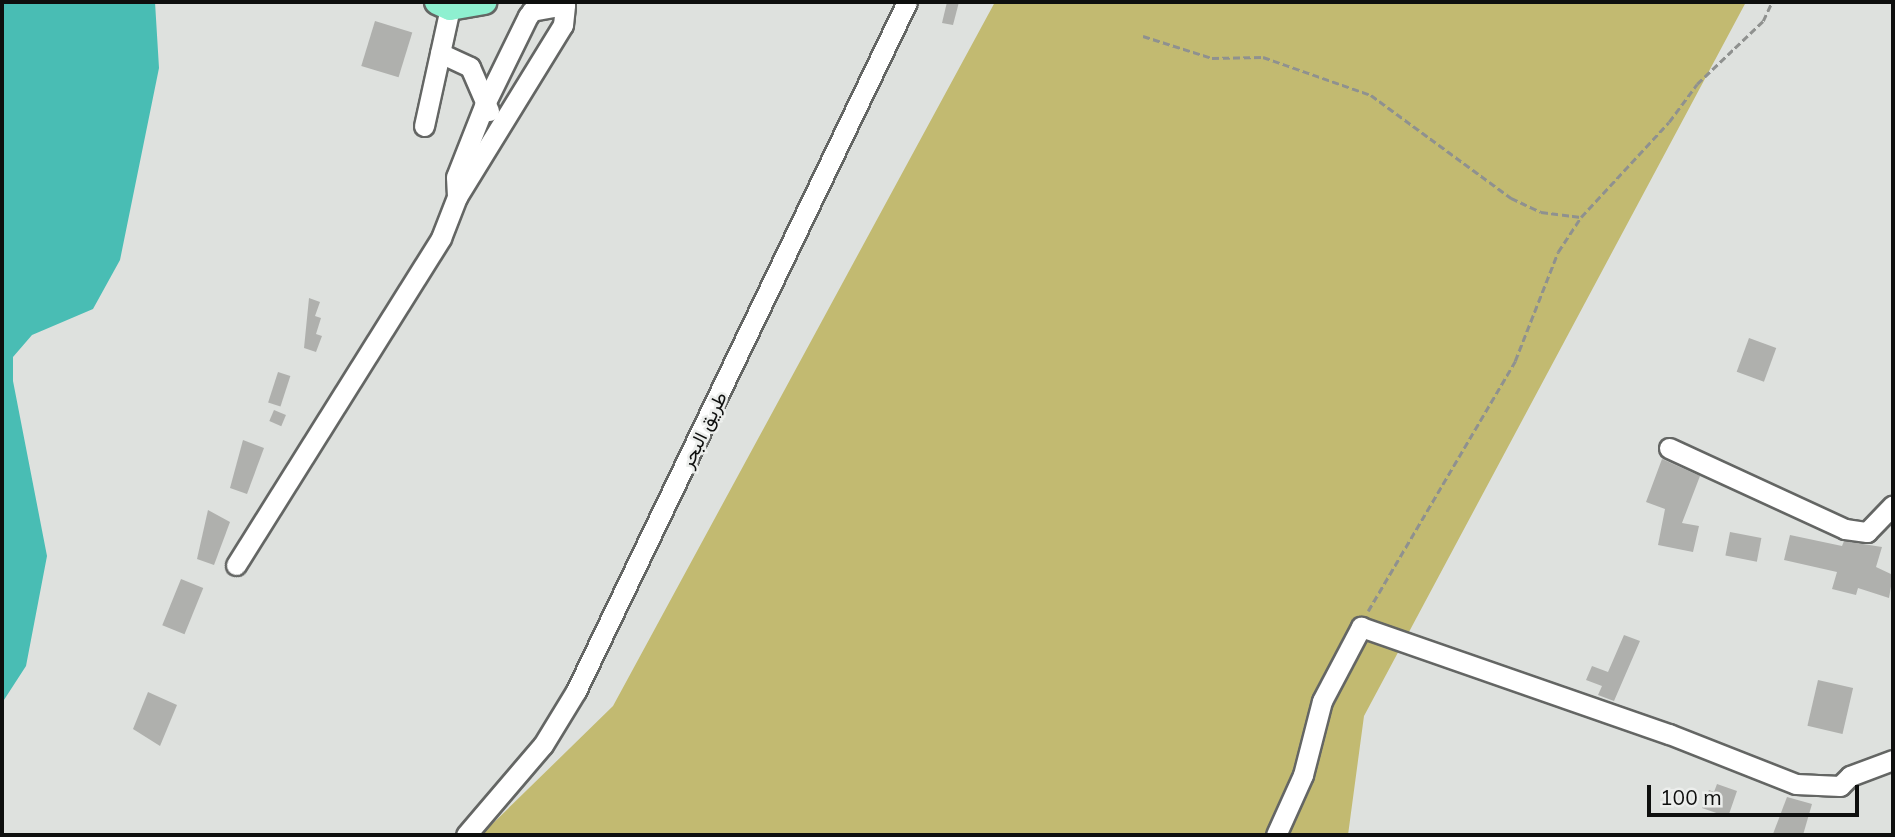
<!DOCTYPE html>
<meta charset="utf-8">
<style>
body{margin:0}
#map{position:relative;width:1895px;height:837px;overflow:hidden;background:#dee1de;font-family:Mulish,Vazirmatn,sans-serif}
div>[style]{position:absolute}
.green>*{inset:0;background:#c2ba71}
.water>*{inset:0;background:#49bdb4}
.building>*{inset:0;background:#afb0ad;transform-origin:0 0}
.path>*{height:2.5px;margin-top:-1.25px;transform-origin:0;background:repeating-linear-gradient(90deg,#8f918f 0 7px,transparent 0 10.5px)}
.roads{filter:drop-shadow(2px 0 #646664) drop-shadow(-2px 0 #646664) drop-shadow(0 2px #646664) drop-shadow(0 -2px #646664)}
.minor>*{height:19px;margin:-9.5px;padding:0 9.5px;transform-origin:9.5px;border-radius:9.5px;background:#fff}
.major>*{height:24px;margin:-12px;padding:0 12px;transform-origin:12px;border-radius:12px;background:#8ef0d0}
span{translate:-50% -50%;white-space:nowrap;text-align:center;line-height:1.15;-webkit-text-stroke:5px #eceeec;paint-order:stroke}
.street-label{font-size:19px;color:#0e0f0e}
.frame{position:absolute;inset:0;border:4px solid #0e0f0e;pointer-events:none}
.scale{position:absolute;left:1647px;top:785px;width:212px;height:32px;box-sizing:border-box;border:4px solid #0e0f0e;border-top:0;padding-left:9px;font-size:21px;line-height:24px;white-space:nowrap;color:#0e0f0e;-webkit-text-stroke:5px #eceeec;paint-order:stroke}
</style>
<div id="map">
<div class="green">
<div style="clip-path:polygon(995px 2px,1746px 2px,1364px 716px,1348px 835px,481px 835px,613px 706px)"></div>
</div>
<div class="water">
<div style="clip-path:polygon(2px 2px,155px 2px,159px 68px,120px 260px,93px 309px,32px 335px,13px 357px,13px 381px,47px 556px,26px 666px,2px 703px)"></div>
</div>
<div class="building">
<div style="clip-path:polygon(947px 2px,959px 2px,953px 25px,942px 23px)"></div>
<div style="left:375px;top:21px;width:39px;height:47px;rotate:17deg"></div>
<div style="clip-path:polygon(309px 298px,320px 302px,315px 316px,321px 318px,316px 334px,322px 336px,316px 352px,304px 348px)"></div>
<div style="left:1749px;top:338px;width:29px;height:36px;rotate:20deg"></div>
<div style="left:278px;top:372px;width:13px;height:32px;rotate:18deg"></div>
<div style="left:274px;top:410px;width:13px;height:12px;rotate:23deg"></div>
<div style="clip-path:polygon(243px 440px,264px 448px,247px 494px,230px 488px)"></div>
<div style="clip-path:polygon(1662px 459px,1700px 476px,1682px 523px,1699px 526px,1693px 552px,1658px 545px,1665px 509px,1646px 502px)"></div>
<div style="clip-path:polygon(208px 510px,230px 522px,214px 565px,197px 559px)"></div>
<div style="left:1730px;top:532px;width:32px;height:24px;rotate:11deg"></div>
<div style="clip-path:polygon(1790px 535px,1842px 546px,1844px 541px,1882px 547px,1876px 567px,1893px 575px,1889px 598px,1858px 588px,1856px 595px,1832px 589px,1837px 572px,1784px 560px)"></div>
<div style="left:181px;top:579px;width:24px;height:50px;rotate:22deg"></div>
<div style="clip-path:polygon(1624px 635px,1640px 641px,1614px 701px,1598px 695px,1602px 686px,1586px 680px,1592px 666px,1608px 672px)"></div>
<div style="left:1818px;top:680px;width:36px;height:47px;rotate:13deg"></div>
<div style="clip-path:polygon(148px 692px,177px 705px,160px 746px,133px 729px)"></div>
<div style="clip-path:polygon(1717px 784px,1737px 791px,1728px 817px,1702px 808px,1709px 790px,1714px 792px)"></div>
<div style="clip-path:polygon(1787px 797px,1812px 804px,1803px 835px,1773px 834px)"></div>
</div>
<div class="path">
<div style="left:1143px;top:36px;width:72px;rotate:17.7deg"></div>
<div style="left:1212px;top:58px;width:51px;rotate:-1.1deg"></div>
<div style="left:1263px;top:57px;width:114px;rotate:19.4deg"></div>
<div style="left:1371px;top:95px;width:174px;rotate:36.3deg"></div>
<div style="left:1511px;top:198px;width:33px;rotate:25deg"></div>
<div style="left:1541px;top:212px;width:40px;rotate:7.1deg"></div>
<div style="left:1368px;top:611px;width:290px;rotate:-59.5deg"></div>
<div style="left:1515px;top:361px;width:117px;rotate:-68.5deg"></div>
<div style="left:1558px;top:252px;width:42px;rotate:-56.7deg"></div>
<div style="left:1581px;top:217px;width:129px;rotate:-47.2deg"></div>
<div style="left:1669px;top:122px;width:47px;rotate:-53.6deg"></div>
<div style="left:1697px;top:84px;width:91px;rotate:-43.7deg"></div>
<div style="left:1763px;top:21px;width:21px;rotate:-65deg"></div>
</div>
<div class="roads">
<div class="minor">
<div style="left:440px;top:53px;width:33px;rotate:25deg"></div>
<div style="left:470px;top:67px;width:48px;rotate:66.6deg"></div>
<div style="left:424px;top:126px;width:121px;rotate:-77.6deg"></div>
<div style="left:1669px;top:448px;width:194px;rotate:24.7deg"></div>
<div style="left:1845px;top:529px;width:22px;rotate:8deg"></div>
<div style="left:1867px;top:532px;width:37px;rotate:-46deg"></div>
<div style="left:236px;top:565px;width:386px;rotate:-57.9deg"></div>
<div style="left:441px;top:238px;width:44px;rotate:-68.7deg"></div>
<div style="left:457px;top:197px;width:202px;rotate:-58.4deg"></div>
<div style="left:563px;top:25px;width:20px;rotate:-84deg"></div>
<div style="left:565px;top:5px;width:34px;rotate:170deg"></div>
<div style="left:532px;top:11px;width:6px;rotate:129deg"></div>
<div style="left:528px;top:16px;width:100px;rotate:116.1deg"></div>
<div style="left:484px;top:106px;width:76px;rotate:111.5deg"></div>
<div style="left:456px;top:177px;width:20px;rotate:87deg"></div>
<div style="left:466px;top:835px;width:118px;rotate:-49.5deg"></div>
<div style="left:543px;top:745px;width:63px;rotate:-58.6deg"></div>
<div style="left:576px;top:691px;width:764px;rotate:-64.34deg"></div>
<div style="left:1276px;top:835px;width:66px;rotate:-65.8deg"></div>
<div style="left:1303px;top:775px;width:76px;rotate:-75.6deg"></div>
<div style="left:1322px;top:701px;width:84px;rotate:-62.2deg"></div>
<div style="left:1361px;top:627px;width:326px;rotate:19.2deg"></div>
<div style="left:1669px;top:734px;width:136px;rotate:21.5deg"></div>
<div style="left:1796px;top:784px;width:44px;rotate:2.6deg"></div>
<div style="left:1840px;top:786px;width:14px;rotate:-45deg"></div>
<div style="left:1850px;top:776px;width:46px;rotate:-20.4deg"></div>
</div>
<div class="major">
<div style="left:437px;top:2px;width:14px;rotate:25deg"></div>
<div style="left:450px;top:8px;width:35px;rotate:-10deg"></div>
</div>
</div>
<div class="street-label">
<span style="left:704px;top:430px;rotate:-64deg">طريق البحر</span>
</div>
<div class="frame"></div>
<div class="scale">100 m</div>
</div>
